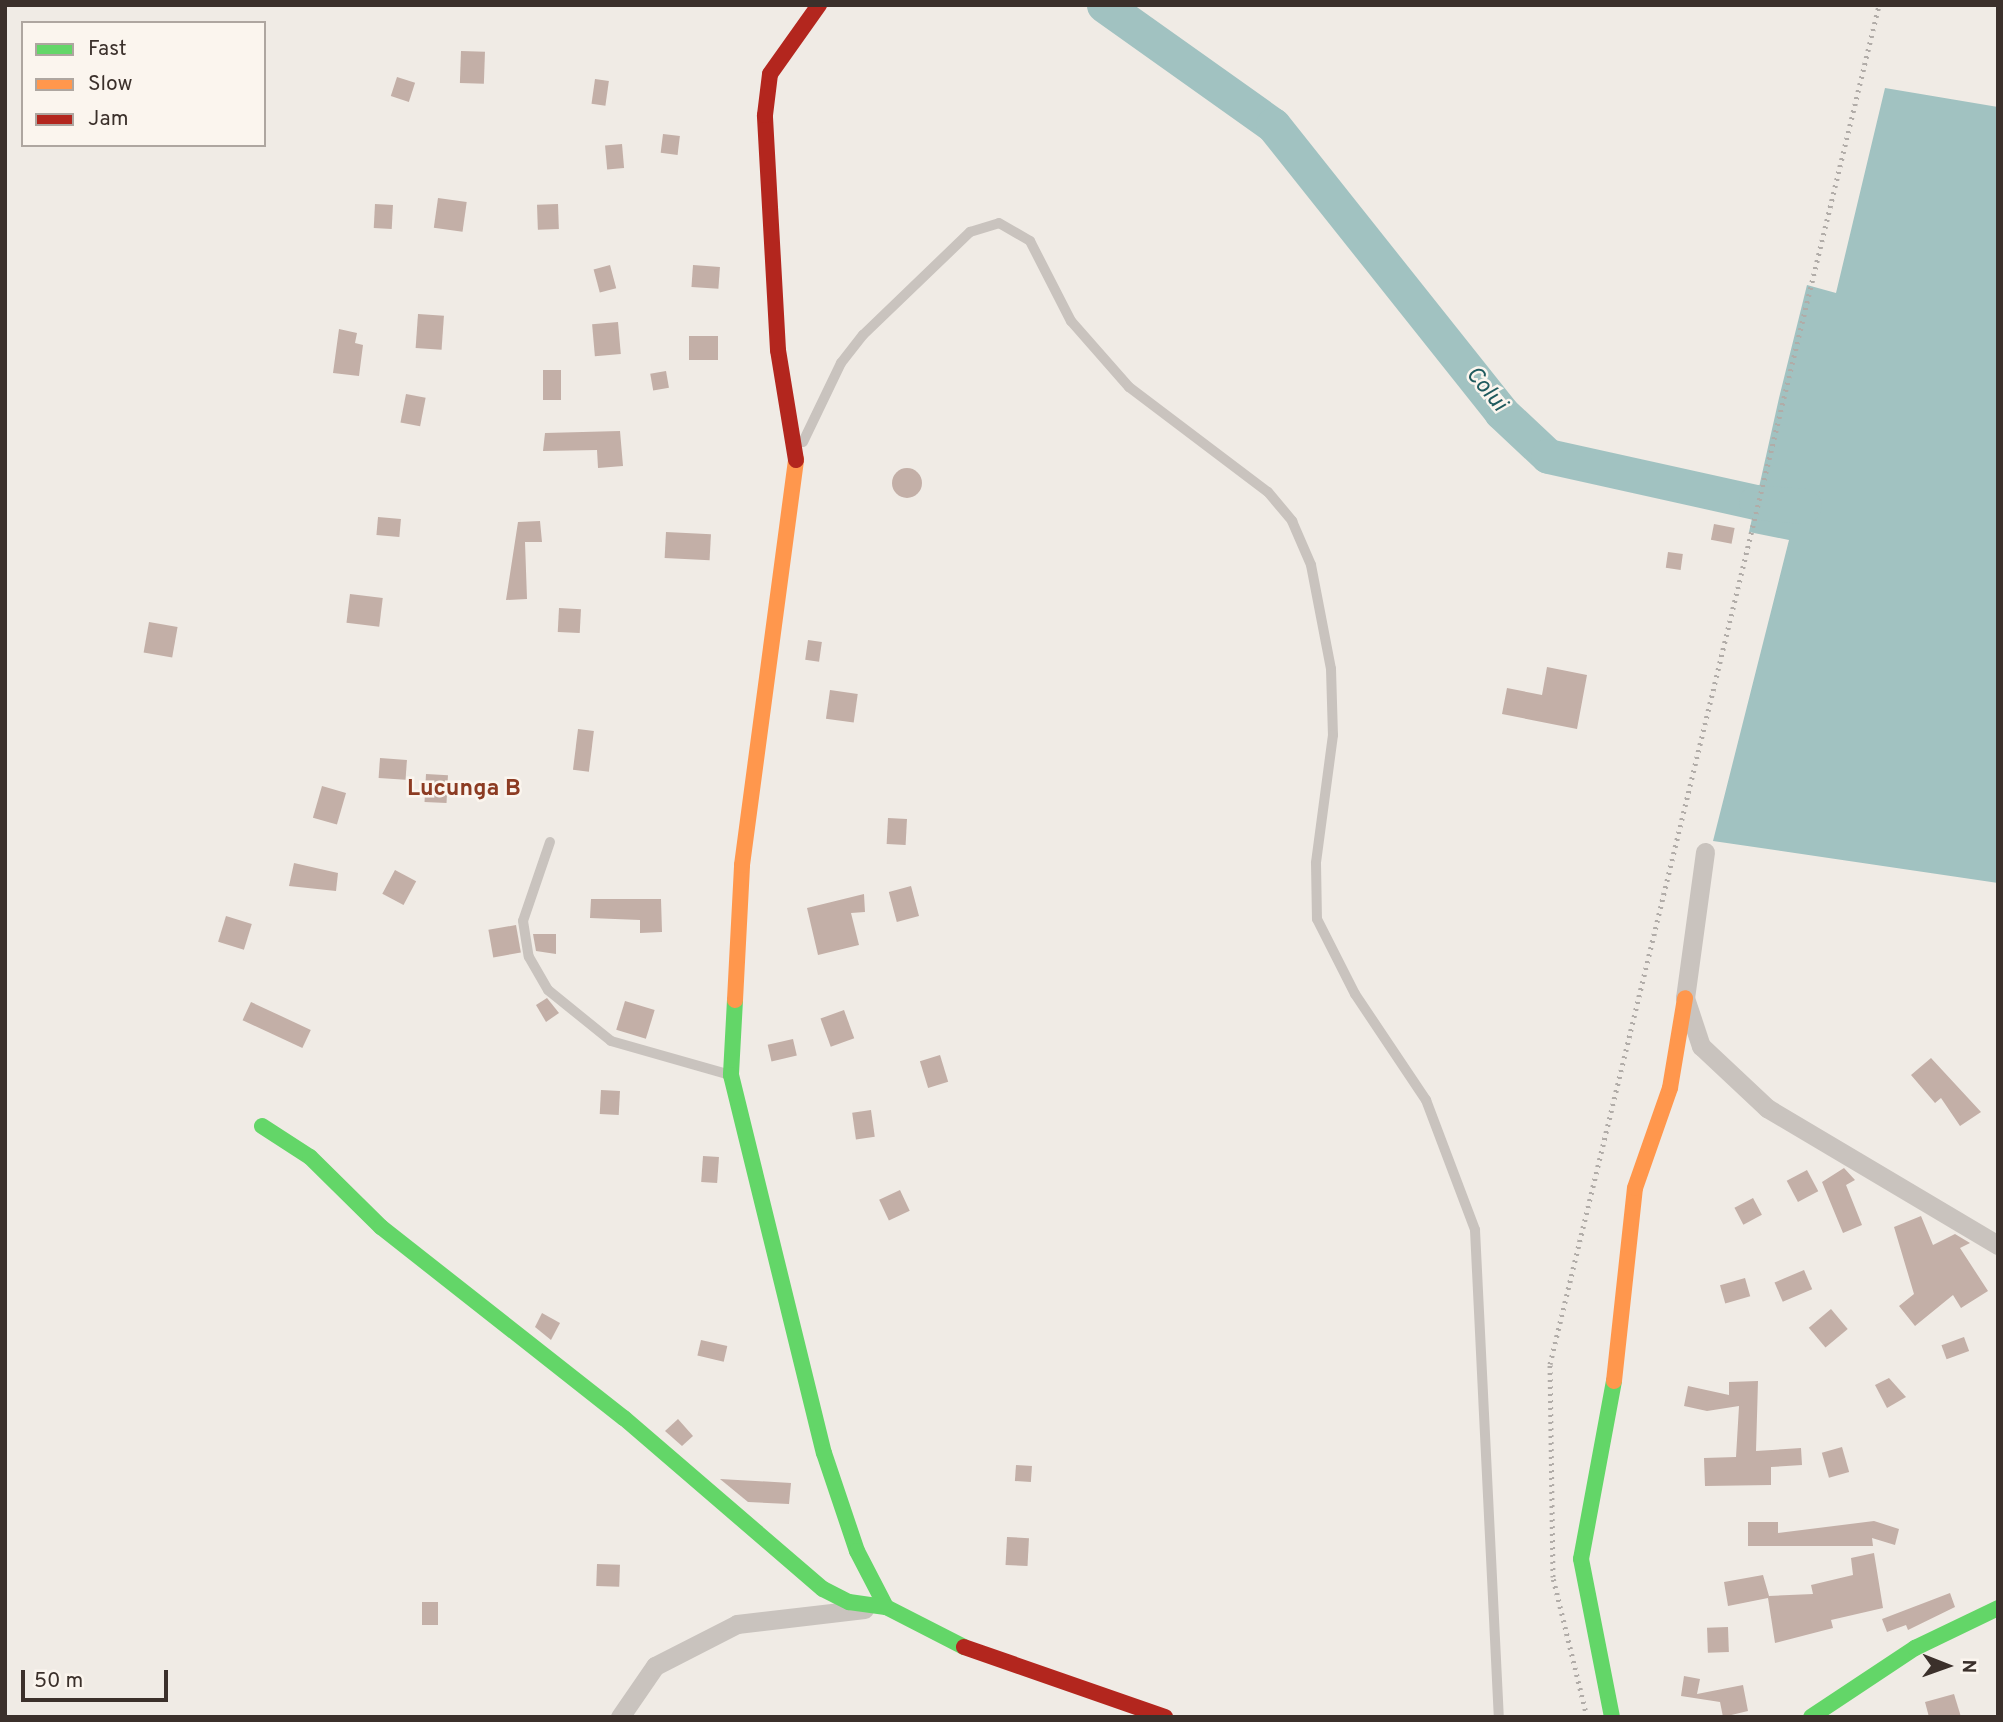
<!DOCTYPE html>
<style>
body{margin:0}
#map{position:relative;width:2003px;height:1722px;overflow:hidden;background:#f0ebe5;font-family:Overpass,sans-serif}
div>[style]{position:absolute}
.water>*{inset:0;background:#a1c2c1}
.river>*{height:35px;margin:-17.5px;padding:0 17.5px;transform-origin:17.5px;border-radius:17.5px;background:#a1c2c1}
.building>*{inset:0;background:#c3afa7;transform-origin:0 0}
.round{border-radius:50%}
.lane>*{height:10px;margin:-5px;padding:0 5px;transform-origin:5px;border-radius:5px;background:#c9c3be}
.street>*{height:19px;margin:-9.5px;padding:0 9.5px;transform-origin:9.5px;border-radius:9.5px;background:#c9c3be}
.fast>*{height:16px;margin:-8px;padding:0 8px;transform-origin:8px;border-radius:8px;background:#63d668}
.slow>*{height:16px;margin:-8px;padding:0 8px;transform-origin:8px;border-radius:8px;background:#ff974d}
.jam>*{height:16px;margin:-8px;padding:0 8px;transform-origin:8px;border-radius:8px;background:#b3261e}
.rail>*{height:5px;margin-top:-2.5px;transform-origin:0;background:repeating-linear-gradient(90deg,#b1aca8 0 2px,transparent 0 7px)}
span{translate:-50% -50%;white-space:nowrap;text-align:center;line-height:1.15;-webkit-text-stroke:5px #fbf5ee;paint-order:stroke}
.water-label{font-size:23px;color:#1f5a5e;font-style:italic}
.neighbourhood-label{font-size:23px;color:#8c3b22;font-weight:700}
.frame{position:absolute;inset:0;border:7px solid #3b302b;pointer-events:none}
.legend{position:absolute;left:21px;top:21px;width:245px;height:126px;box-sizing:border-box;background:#fbf5ee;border:2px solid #aea6a0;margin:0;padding:9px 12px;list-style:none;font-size:21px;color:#3b302b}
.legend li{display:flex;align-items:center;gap:14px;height:35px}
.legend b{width:35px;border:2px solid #aea6a0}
.north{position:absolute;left:1912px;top:1631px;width:70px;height:70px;-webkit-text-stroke:5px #fbf5ee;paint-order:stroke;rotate:91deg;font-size:19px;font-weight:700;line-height:28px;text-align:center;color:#3b302b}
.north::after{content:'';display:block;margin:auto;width:24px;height:32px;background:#3b302b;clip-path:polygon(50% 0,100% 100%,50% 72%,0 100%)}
.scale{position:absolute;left:21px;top:1670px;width:147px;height:32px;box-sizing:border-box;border:4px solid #3b302b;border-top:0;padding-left:9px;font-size:21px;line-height:24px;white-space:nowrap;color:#3b302b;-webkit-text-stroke:5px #fbf5ee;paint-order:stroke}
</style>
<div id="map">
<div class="water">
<div style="clip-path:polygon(1885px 88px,1998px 107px,1998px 883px,1713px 841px,1789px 540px,1749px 532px,1779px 398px,1807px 285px,1836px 293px)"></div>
</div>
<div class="river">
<div style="left:1104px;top:5px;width:207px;rotate:35.4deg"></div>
<div style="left:1273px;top:125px;width:367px;rotate:51.5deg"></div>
<div style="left:1501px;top:412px;width:64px;rotate:43.1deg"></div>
<div style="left:1548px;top:456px;width:213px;rotate:12.5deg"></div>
<div style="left:1756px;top:502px;width:48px;rotate:4.8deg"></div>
</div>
<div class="building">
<div style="left:461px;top:51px;width:24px;height:32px;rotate:2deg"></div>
<div style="left:397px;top:77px;width:19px;height:20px;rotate:18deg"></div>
<div style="left:595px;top:79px;width:14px;height:25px;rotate:8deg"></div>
<div style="left:663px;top:134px;width:17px;height:19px;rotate:7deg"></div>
<div style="left:622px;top:144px;width:24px;height:17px;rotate:85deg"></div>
<div style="left:438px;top:198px;width:29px;height:30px;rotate:8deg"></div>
<div style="left:375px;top:204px;width:18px;height:24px;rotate:3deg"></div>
<div style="left:558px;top:204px;width:25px;height:21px;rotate:88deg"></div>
<div style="left:610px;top:265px;width:24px;height:17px;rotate:75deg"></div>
<div style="left:693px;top:265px;width:27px;height:22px;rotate:4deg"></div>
<div style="left:418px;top:314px;width:26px;height:34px;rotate:4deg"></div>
<div style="left:618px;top:322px;width:32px;height:26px;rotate:85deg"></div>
<div style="clip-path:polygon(339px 329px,357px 333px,355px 343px,363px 345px,359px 376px,333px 373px)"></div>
<div style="left:689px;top:336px;width:29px;height:24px"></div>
<div style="left:543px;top:370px;width:18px;height:30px"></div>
<div style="left:666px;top:371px;width:17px;height:16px;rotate:80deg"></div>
<div style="left:406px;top:394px;width:20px;height:29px;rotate:11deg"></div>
<div style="clip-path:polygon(620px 431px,623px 466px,598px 468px,597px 450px,543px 451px,545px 433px)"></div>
<div class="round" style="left:892px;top:468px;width:30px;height:30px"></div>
<div style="left:378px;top:517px;width:23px;height:18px;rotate:5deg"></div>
<div style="clip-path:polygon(540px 521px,542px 542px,525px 542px,527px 599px,506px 600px,518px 522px)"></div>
<div style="left:1714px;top:524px;width:21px;height:16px;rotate:11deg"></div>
<div style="left:666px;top:532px;width:45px;height:26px;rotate:3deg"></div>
<div style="left:1668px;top:552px;width:15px;height:16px;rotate:8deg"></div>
<div style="left:350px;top:594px;width:33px;height:29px;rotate:7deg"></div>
<div style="left:559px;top:608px;width:22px;height:24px;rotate:3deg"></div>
<div style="left:149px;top:622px;width:29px;height:31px;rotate:10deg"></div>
<div style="left:808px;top:640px;width:14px;height:20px;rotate:8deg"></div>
<div style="clip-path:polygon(1547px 667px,1587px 675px,1577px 729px,1502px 714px,1507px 688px,1542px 695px)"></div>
<div style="left:830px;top:690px;width:28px;height:29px;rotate:8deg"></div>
<div style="left:578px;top:729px;width:16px;height:41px;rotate:7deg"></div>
<div style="left:380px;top:758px;width:27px;height:20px;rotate:4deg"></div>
<div style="left:426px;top:774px;width:22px;height:28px;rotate:3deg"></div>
<div style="left:322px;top:786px;width:25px;height:33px;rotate:16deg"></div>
<div style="left:888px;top:818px;width:19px;height:26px;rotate:3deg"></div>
<div style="clip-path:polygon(294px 863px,338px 873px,336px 891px,289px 886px)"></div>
<div style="left:395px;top:870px;width:24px;height:27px;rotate:28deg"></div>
<div style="left:911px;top:886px;width:31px;height:23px;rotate:75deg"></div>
<div style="clip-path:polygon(864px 894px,865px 912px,851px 913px,859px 945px,818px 955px,807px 908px)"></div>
<div style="clip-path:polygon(591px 899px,661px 899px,662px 932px,640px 933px,640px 920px,590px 918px)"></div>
<div style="left:226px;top:916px;width:27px;height:27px;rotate:17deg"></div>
<div style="left:516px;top:925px;width:28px;height:28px;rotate:80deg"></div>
<div style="clip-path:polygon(533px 934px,556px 934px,556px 954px,536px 951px)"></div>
<div style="clip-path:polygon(547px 998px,559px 1013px,546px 1022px,536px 1005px)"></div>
<div style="left:625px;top:1001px;width:31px;height:30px;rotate:17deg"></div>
<div style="left:251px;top:1002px;width:66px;height:20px;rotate:25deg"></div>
<div style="left:844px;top:1010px;width:30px;height:25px;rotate:70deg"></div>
<div style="left:793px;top:1039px;width:17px;height:26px;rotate:77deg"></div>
<div style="left:940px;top:1055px;width:28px;height:21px;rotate:73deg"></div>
<div style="clip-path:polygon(1931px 1058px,1981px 1112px,1960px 1126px,1941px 1098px,1935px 1103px,1911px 1075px)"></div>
<div style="left:601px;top:1090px;width:19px;height:24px;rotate:3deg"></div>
<div style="left:871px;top:1110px;width:27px;height:19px;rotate:82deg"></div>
<div style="left:703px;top:1156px;width:16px;height:26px;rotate:4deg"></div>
<div style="clip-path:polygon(1844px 1168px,1855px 1180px,1846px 1185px,1862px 1225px,1843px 1233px,1822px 1182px)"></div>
<div style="left:1807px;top:1170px;width:24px;height:23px;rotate:62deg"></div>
<div style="left:900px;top:1190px;width:23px;height:23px;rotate:65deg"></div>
<div style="left:1753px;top:1198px;width:19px;height:21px;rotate:62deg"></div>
<div style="clip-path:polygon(1921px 1216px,1933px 1245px,1955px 1234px,1970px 1243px,1960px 1248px,1988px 1291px,1961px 1308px,1953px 1295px,1915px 1326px,1899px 1306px,1914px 1294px,1894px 1227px)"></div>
<div style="left:1804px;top:1270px;width:21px;height:32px;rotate:67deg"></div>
<div style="left:1745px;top:1278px;width:19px;height:26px;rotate:74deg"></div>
<div style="left:1831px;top:1309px;width:26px;height:29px;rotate:50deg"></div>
<div style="clip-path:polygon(542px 1313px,560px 1323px,551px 1340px,535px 1327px)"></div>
<div style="left:1964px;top:1337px;width:15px;height:24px;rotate:70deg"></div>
<div style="left:701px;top:1340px;width:27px;height:16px;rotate:13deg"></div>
<div style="clip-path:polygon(1889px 1378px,1906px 1397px,1887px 1408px,1875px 1385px)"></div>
<div style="clip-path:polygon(1758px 1381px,1756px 1451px,1801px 1448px,1802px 1465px,1771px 1467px,1771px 1485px,1705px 1486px,1704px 1458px,1736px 1457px,1739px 1406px,1707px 1411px,1684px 1406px,1688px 1386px,1729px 1395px,1729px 1382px)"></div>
<div style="clip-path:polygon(678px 1419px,693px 1436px,682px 1446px,665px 1431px)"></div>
<div style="left:1842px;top:1447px;width:26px;height:21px;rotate:74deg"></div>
<div style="left:1016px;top:1465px;width:16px;height:16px;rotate:4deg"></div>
<div style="clip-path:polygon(720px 1479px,791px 1483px,789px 1504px,748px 1502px)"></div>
<div style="clip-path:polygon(1874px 1521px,1899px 1529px,1895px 1545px,1872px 1538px,1873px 1546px,1748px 1546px,1748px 1522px,1778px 1522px,1778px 1533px)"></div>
<div style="left:1007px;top:1537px;width:22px;height:28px;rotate:3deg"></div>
<div style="clip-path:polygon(1874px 1553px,1883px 1608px,1831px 1620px,1833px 1628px,1775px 1643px,1768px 1598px,1728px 1606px,1724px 1582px,1763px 1575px,1769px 1596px,1813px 1594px,1811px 1585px,1853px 1575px,1851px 1558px)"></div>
<div style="left:597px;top:1564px;width:23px;height:22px;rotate:2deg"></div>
<div style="clip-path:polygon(1950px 1593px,1955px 1607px,1908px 1630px,1906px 1625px,1887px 1632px,1882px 1619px)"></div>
<div style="left:422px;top:1602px;width:16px;height:23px"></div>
<div style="left:1728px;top:1627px;width:25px;height:21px;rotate:88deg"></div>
<div style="clip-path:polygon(1684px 1676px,1700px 1679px,1697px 1694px,1743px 1685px,1748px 1711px,1723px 1717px,1720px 1702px,1681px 1696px)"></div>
<div style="clip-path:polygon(1954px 1694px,1961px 1717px,1929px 1717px,1925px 1702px)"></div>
</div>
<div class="lane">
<div style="left:803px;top:442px;width:88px;rotate:-64.3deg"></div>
<div style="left:841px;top:363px;width:36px;rotate:-52deg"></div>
<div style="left:863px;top:335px;width:149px;rotate:-43.9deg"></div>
<div style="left:970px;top:232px;width:30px;rotate:-17deg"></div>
<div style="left:999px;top:223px;width:36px;rotate:30deg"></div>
<div style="left:1030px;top:241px;width:90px;rotate:62.9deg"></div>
<div style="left:1071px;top:321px;width:88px;rotate:48.7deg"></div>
<div style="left:1129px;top:387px;width:174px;rotate:37.1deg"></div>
<div style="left:1268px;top:492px;width:38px;rotate:50deg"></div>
<div style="left:1292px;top:521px;width:48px;rotate:66.6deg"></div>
<div style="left:1311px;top:565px;width:106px;rotate:79.1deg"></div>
<div style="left:1331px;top:669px;width:66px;rotate:88.3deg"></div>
<div style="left:1333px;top:735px;width:129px;rotate:97.6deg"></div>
<div style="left:1316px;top:863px;width:56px;rotate:89deg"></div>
<div style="left:1317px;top:919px;width:84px;rotate:63.1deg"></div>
<div style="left:1355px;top:994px;width:128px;rotate:56.2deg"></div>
<div style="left:1426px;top:1100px;width:139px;rotate:69.3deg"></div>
<div style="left:1475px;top:1230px;width:488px;rotate:87.2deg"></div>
<div style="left:550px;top:842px;width:83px;rotate:108.9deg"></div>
<div style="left:523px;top:921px;width:36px;rotate:81deg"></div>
<div style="left:529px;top:957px;width:38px;rotate:60deg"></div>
<div style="left:548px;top:990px;width:81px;rotate:39deg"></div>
<div style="left:611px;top:1041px;width:121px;rotate:15.9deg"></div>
</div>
<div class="street">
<div style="left:1705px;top:852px;width:147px;rotate:97.8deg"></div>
<div style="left:1685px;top:998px;width:51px;rotate:71.6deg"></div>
<div style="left:1701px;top:1046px;width:91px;rotate:43.2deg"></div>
<div style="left:1767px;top:1108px;width:269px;rotate:30.7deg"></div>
<div style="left:620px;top:1717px;width:62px;rotate:-55.5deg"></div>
<div style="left:655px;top:1666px;width:92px;rotate:-27.1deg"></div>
<div style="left:737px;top:1624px;width:128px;rotate:-6.7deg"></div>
</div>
<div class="fast">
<div style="left:735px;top:1000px;width:75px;rotate:93.1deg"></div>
<div style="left:731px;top:1075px;width:389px;rotate:76.2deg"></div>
<div style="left:824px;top:1453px;width:103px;rotate:71.4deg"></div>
<div style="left:857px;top:1551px;width:63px;rotate:62.6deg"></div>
<div style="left:886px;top:1607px;width:88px;rotate:27.1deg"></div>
<div style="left:262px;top:1126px;width:57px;rotate:32.9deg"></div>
<div style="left:310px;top:1157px;width:100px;rotate:44.6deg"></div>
<div style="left:381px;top:1227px;width:309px;rotate:38.2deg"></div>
<div style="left:624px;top:1418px;width:262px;rotate:40.7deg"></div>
<div style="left:823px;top:1589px;width:29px;rotate:27deg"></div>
<div style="left:849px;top:1602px;width:37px;rotate:8deg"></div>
<div style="left:1612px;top:1717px;width:161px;rotate:-101.1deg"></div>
<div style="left:1581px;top:1559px;width:181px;rotate:-79.5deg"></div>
<div style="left:1811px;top:1717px;width:125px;rotate:-33.6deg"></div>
<div style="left:1915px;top:1648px;width:92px;rotate:-25.7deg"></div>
</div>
<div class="slow">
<div style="left:735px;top:1000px;width:135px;rotate:-87deg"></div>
<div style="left:742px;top:865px;width:409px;rotate:-82.4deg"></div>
<div style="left:1614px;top:1381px;width:194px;rotate:-83.8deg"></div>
<div style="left:1635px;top:1188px;width:106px;rotate:-70.7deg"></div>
<div style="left:1670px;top:1088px;width:91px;rotate:-80.5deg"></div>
</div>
<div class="jam">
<div style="left:796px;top:460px;width:111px;rotate:-99.3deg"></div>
<div style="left:778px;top:350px;width:235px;rotate:-93.2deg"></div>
<div style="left:765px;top:115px;width:41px;rotate:-83deg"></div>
<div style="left:770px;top:74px;width:85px;rotate:-54.6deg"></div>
<div style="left:964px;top:1647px;width:213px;rotate:19.2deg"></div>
</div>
<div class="rail">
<div style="left:1587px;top:1717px;width:144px;rotate:-103.7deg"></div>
<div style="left:1553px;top:1577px;width:213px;rotate:-90.8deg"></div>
<div style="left:1550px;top:1364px;width:1398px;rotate:-76.39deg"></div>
</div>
<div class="water-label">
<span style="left:1485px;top:390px;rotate:50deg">Colui</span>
</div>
<div class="neighbourhood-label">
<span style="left:464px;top:790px">Lucunga B</span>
</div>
<div class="frame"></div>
<ul class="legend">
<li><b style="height:9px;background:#63d668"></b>Fast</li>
<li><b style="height:9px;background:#ff974d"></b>Slow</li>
<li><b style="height:9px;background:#b3261e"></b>Jam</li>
</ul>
<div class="north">N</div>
<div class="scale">50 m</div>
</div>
